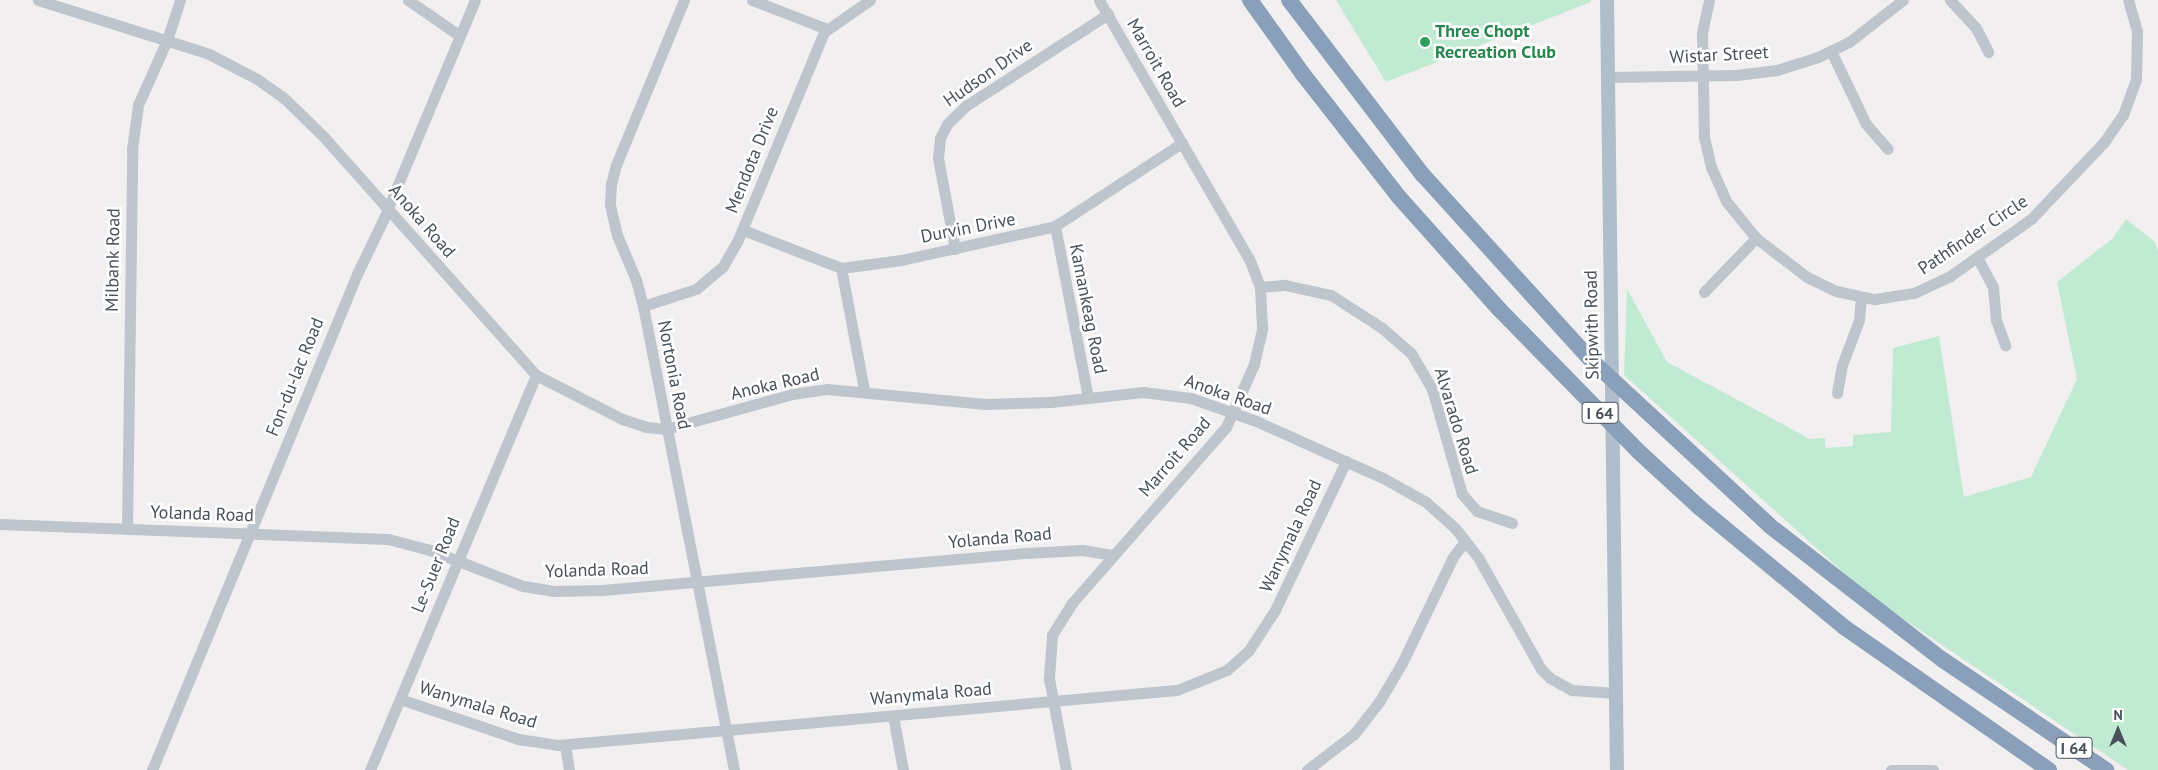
<!DOCTYPE html>
<style>
body{margin:0}
#map{position:relative;width:2158px;height:770px;overflow:hidden;background:#f1efef;font-family:"PT Sans",sans-serif}
div>[style]{position:absolute}
.green>*{inset:0;background:#c0ebd2}
.minor>*{height:11px;margin:-5.5px;padding:0 5.5px;transform-origin:5.5px;border-radius:5.5px;background:#bec5cc}
.major>*{height:14px;margin:-7px;padding:0 7px;transform-origin:7px;border-radius:7px;background:#b0bdcb}
.highway>*{height:16px;margin:-8px;padding:0 8px;transform-origin:8px;border-radius:8px;background:#8aa0ba}
.dots>*{width:14px;height:14px;translate:-50% -50%;box-sizing:border-box;border:2px solid #fff;border-radius:50%}
span{translate:-50% -50%;white-space:nowrap;text-align:center;line-height:1.15;-webkit-text-stroke:5px #fff;paint-order:stroke}
.shield-label span{padding:1px 4px;background:#fff;border:1px solid;border-radius:4px;-webkit-text-stroke-width:0}
.shield-label{font-size:16px;color:#48515a;font-weight:700}
.leisure-label{font-size:18px;color:#27864d;font-weight:700}
.left{translate:0 -50%;text-align:left}
.street-label{font-size:18px;color:#48515a}
.north{position:absolute;left:2093px;top:705px;width:50px;height:50px;-webkit-text-stroke:4px #fff;paint-order:stroke;rotate:0deg;font-size:14px;font-weight:700;line-height:20px;text-align:center;color:#48515a}
.north::after{content:'';display:block;margin:auto;width:18px;height:22px;background:#48515a;clip-path:polygon(50% 0,100% 100%,50% 72%,0 100%)}
</style>
<div id="map">
<div class="green">
<div style="clip-path:polygon(1336px 0,1591px 0,1591px 2px,1386px 82px)"></div>
<div style="clip-path:polygon(2126px 219px,2155px 242px,2158px 250px,2158px 770px,2128px 770px,1872px 598px,1624px 375px,1627px 289px,1667px 362px,1810px 439px,1825px 438px,1825px 448px,1853px 446px,1853px 435px,1891px 432px,1893px 348px,1939px 336px,1964px 497px,2031px 477px,2077px 379px,2057px 282px,2112px 239px)"></div>
</div>
<div class="minor">
<div style="left:38px;top:0;width:179px;rotate:17.5deg"></div>
<div style="left:209px;top:54px;width:54px;rotate:27.5deg"></div>
<div style="left:257px;top:79px;width:33px;rotate:35deg"></div>
<div style="left:284px;top:98px;width:54px;rotate:44.3deg"></div>
<div style="left:323px;top:136px;width:320px;rotate:48.3deg"></div>
<div style="left:536px;top:375px;width:97px;rotate:27.1deg"></div>
<div style="left:622px;top:419px;width:26px;rotate:18deg"></div>
<div style="left:647px;top:427px;width:19px;rotate:6deg"></div>
<div style="left:666px;top:429px;width:131px;rotate:-15.5deg"></div>
<div style="left:792px;top:394px;width:35px;rotate:-8deg"></div>
<div style="left:827px;top:389px;width:159px;rotate:5.4deg"></div>
<div style="left:985px;top:404px;width:66px;rotate:-1.7deg"></div>
<div style="left:1051px;top:402px;width:93px;rotate:-6.2deg"></div>
<div style="left:1143px;top:392px;width:48px;rotate:7.1deg"></div>
<div style="left:1191px;top:398px;width:69px;rotate:19.5deg"></div>
<div style="left:1256px;top:421px;width:139px;rotate:24.2deg"></div>
<div style="left:1383px;top:478px;width:49px;rotate:29.2deg"></div>
<div style="left:1426px;top:502px;width:39px;rotate:42deg"></div>
<div style="left:1455px;top:528px;width:39px;rotate:52deg"></div>
<div style="left:1479px;top:559px;width:126px;rotate:60.6deg"></div>
<div style="left:1541px;top:669px;width:13px;rotate:45deg"></div>
<div style="left:1550px;top:678px;width:25px;rotate:29deg"></div>
<div style="left:1572px;top:690px;width:44px;rotate:3.9deg"></div>
<div style="left:408px;top:0;width:63px;rotate:34.7deg"></div>
<div style="left:684px;top:0;width:178px;rotate:112.4deg"></div>
<div style="left:616px;top:165px;width:20px;rotate:105deg"></div>
<div style="left:611px;top:184px;width:21px;rotate:93deg"></div>
<div style="left:610px;top:205px;width:31px;rotate:77deg"></div>
<div style="left:617px;top:235px;width:49px;rotate:67.1deg"></div>
<div style="left:636px;top:280px;width:27px;rotate:75deg"></div>
<div style="left:643px;top:306px;width:473px;rotate:78.9deg"></div>
<div style="left:752px;top:0;width:80px;rotate:21.1deg"></div>
<div style="left:1709px;top:0;width:34px;rotate:102deg"></div>
<div style="left:1702px;top:33px;width:104px;rotate:88.9deg"></div>
<div style="left:1704px;top:137px;width:31px;rotate:77deg"></div>
<div style="left:1711px;top:167px;width:37px;rotate:66deg"></div>
<div style="left:1726px;top:201px;width:48px;rotate:51deg"></div>
<div style="left:1756px;top:238px;width:64px;rotate:37.4deg"></div>
<div style="left:1807px;top:277px;width:32px;rotate:26deg"></div>
<div style="left:1836px;top:291px;width:40px;rotate:12deg"></div>
<div style="left:1875px;top:299px;width:39px;rotate:-9deg"></div>
<div style="left:1914px;top:293px;width:40px;rotate:-25deg"></div>
<div style="left:1950px;top:276px;width:99px;rotate:-35.1deg"></div>
<div style="left:2031px;top:219px;width:106px;rotate:-46.5deg"></div>
<div style="left:2104px;top:142px;width:33px;rotate:-55deg"></div>
<div style="left:2123px;top:115px;width:38px;rotate:-70deg"></div>
<div style="left:2136px;top:79px;width:48px;rotate:-88.8deg"></div>
<div style="left:2137px;top:31px;width:32px;rotate:-106deg"></div>
<div style="left:1950px;top:0;width:38px;rotate:47deg"></div>
<div style="left:1976px;top:28px;width:27px;rotate:63deg"></div>
<div style="left:1831px;top:51px;width:81px;rotate:64.4deg"></div>
<div style="left:1866px;top:124px;width:33px;rotate:49deg"></div>
<div style="left:1608px;top:77px;width:128px;rotate:-0.9deg"></div>
<div style="left:1736px;top:75px;width:41px;rotate:-7deg"></div>
<div style="left:1777px;top:70px;width:43px;rotate:-17.6deg"></div>
<div style="left:1818px;top:57px;width:34px;rotate:-26deg"></div>
<div style="left:1849px;top:42px;width:68px;rotate:-37.9deg"></div>
<div style="left:1055px;top:226px;width:175px;rotate:79.1deg"></div>
<div style="left:743px;top:230px;width:105px;rotate:21.2deg"></div>
<div style="left:841px;top:268px;width:61px;rotate:-7.6deg"></div>
<div style="left:901px;top:260px;width:158px;rotate:-12.4deg"></div>
<div style="left:1055px;top:226px;width:152px;rotate:-33.2deg"></div>
<div style="left:955px;top:249px;width:93px;rotate:-100.6deg"></div>
<div style="left:938px;top:158px;width:20px;rotate:-84deg"></div>
<div style="left:940px;top:138px;width:16px;rotate:-63deg"></div>
<div style="left:947px;top:124px;width:28px;rotate:-44deg"></div>
<div style="left:967px;top:105px;width:168px;rotate:-32.8deg"></div>
<div style="left:1977px;top:257px;width:34px;rotate:62deg"></div>
<div style="left:1993px;top:287px;width:33px;rotate:85deg"></div>
<div style="left:1996px;top:320px;width:27px;rotate:70deg"></div>
<div style="left:841px;top:268px;width:124px;rotate:79.3deg"></div>
<div style="left:1260px;top:287px;width:25px;rotate:-5deg"></div>
<div style="left:1285px;top:285px;width:47px;rotate:12.3deg"></div>
<div style="left:1331px;top:295px;width:61px;rotate:32.9deg"></div>
<div style="left:1382px;top:328px;width:38px;rotate:41deg"></div>
<div style="left:1411px;top:353px;width:42px;rotate:59.7deg"></div>
<div style="left:1432px;top:389px;width:109px;rotate:74.1deg"></div>
<div style="left:1462px;top:494px;width:23px;rotate:49deg"></div>
<div style="left:1477px;top:511px;width:37px;rotate:19deg"></div>
<div style="left:1704px;top:292px;width:75px;rotate:-46.1deg"></div>
<div style="left:643px;top:306px;width:56px;rotate:-17.8deg"></div>
<div style="left:696px;top:289px;width:35px;rotate:-40deg"></div>
<div style="left:723px;top:266px;width:28px;rotate:-60deg"></div>
<div style="left:737px;top:242px;width:227px;rotate:-67.5deg"></div>
<div style="left:824px;top:32px;width:56px;rotate:-34.8deg"></div>
<div style="left:1837px;top:393px;width:28px;rotate:-80deg"></div>
<div style="left:1842px;top:365px;width:48px;rotate:-69.3deg"></div>
<div style="left:1859px;top:320px;width:22px;rotate:-85deg"></div>
<div style="left:0;top:524px;width:388px;rotate:2.2deg"></div>
<div style="left:388px;top:539px;width:43px;rotate:14.7deg"></div>
<div style="left:430px;top:550px;width:100px;rotate:21.2deg"></div>
<div style="left:523px;top:586px;width:30px;rotate:9deg"></div>
<div style="left:553px;top:591px;width:49px;rotate:-1.2deg"></div>
<div style="left:602px;top:590px;width:426px;rotate:-5deg"></div>
<div style="left:1026px;top:553px;width:56px;rotate:-3.1deg"></div>
<div style="left:1082px;top:550px;width:31px;rotate:9deg"></div>
<div style="left:127px;top:529px;width:380px;rotate:-89.2deg"></div>
<div style="left:132px;top:149px;width:44px;rotate:-82.2deg"></div>
<div style="left:138px;top:105px;width:71px;rotate:-66deg"></div>
<div style="left:167px;top:40px;width:42px;rotate:-72deg"></div>
<div style="left:400px;top:699px;width:125px;rotate:18.7deg"></div>
<div style="left:518px;top:739px;width:40px;rotate:8.5deg"></div>
<div style="left:558px;top:745px;width:621px;rotate:-5.08deg"></div>
<div style="left:1177px;top:690px;width:54px;rotate:-21.8deg"></div>
<div style="left:1227px;top:670px;width:30px;rotate:-42deg"></div>
<div style="left:1249px;top:650px;width:48px;rotate:-57deg"></div>
<div style="left:1275px;top:610px;width:165px;rotate:-64.5deg"></div>
<div style="left:893px;top:716px;width:55px;rotate:79.5deg"></div>
<div style="left:565px;top:745px;width:25px;rotate:81deg"></div>
<div style="left:152px;top:770px;width:537px;rotate:-67.54deg"></div>
<div style="left:357px;top:274px;width:60px;rotate:-64.3deg"></div>
<div style="left:383px;top:220px;width:238px;rotate:-67.3deg"></div>
<div style="left:370px;top:770px;width:428px;rotate:-67.2deg"></div>
<div style="left:1066px;top:770px;width:94px;rotate:-100.5deg"></div>
<div style="left:1049px;top:678px;width:43px;rotate:-86deg"></div>
<div style="left:1052px;top:635px;width:38px;rotate:-58deg"></div>
<div style="left:1072px;top:603px;width:234px;rotate:-48.8deg"></div>
<div style="left:1226px;top:427px;width:69px;rotate:-66deg"></div>
<div style="left:1254px;top:364px;width:37px;rotate:-77deg"></div>
<div style="left:1262px;top:328px;width:41px;rotate:-92.8deg"></div>
<div style="left:1260px;top:287px;width:30px;rotate:-111deg"></div>
<div style="left:1249px;top:259px;width:299px;rotate:-120.1deg"></div>
<div style="left:1307px;top:770px;width:59px;rotate:-37.5deg"></div>
<div style="left:1354px;top:734px;width:41px;rotate:-52deg"></div>
<div style="left:1379px;top:702px;width:45px;rotate:-59.5deg"></div>
<div style="left:1402px;top:663px;width:118px;rotate:-64.3deg"></div>
<div style="left:1453px;top:557px;width:20px;rotate:-53deg"></div>
<div style="left:1891px;top:770px;width:42px"></div>
</div>
<div class="major">
<div style="left:1607px;top:0;width:770px;rotate:89.26deg"></div>
</div>
<div class="highway">
<div style="left:1250px;top:0;width:90px;rotate:54.5deg"></div>
<div style="left:1302px;top:73px;width:156px;rotate:52deg"></div>
<div style="left:1398px;top:196px;width:152px;rotate:48.2deg"></div>
<div style="left:1499px;top:309px;width:199px;rotate:45.6deg"></div>
<div style="left:1638px;top:451px;width:83px;rotate:42.6deg"></div>
<div style="left:1699px;top:507px;width:188px;rotate:39.6deg"></div>
<div style="left:1844px;top:627px;width:250px;rotate:34.9deg"></div>
<div style="left:1289px;top:0;width:220px;rotate:52.6deg"></div>
<div style="left:1423px;top:175px;width:250px;rotate:47.8deg"></div>
<div style="left:1591px;top:360px;width:244px;rotate:42.8deg"></div>
<div style="left:1770px;top:526px;width:219px;rotate:37.8deg"></div>
<div style="left:1943px;top:660px;width:197px;rotate:34deg"></div>
</div>
<div class="dots">
<div style="left:1425px;top:42px;background:#2e9e5b"></div>
</div>
<div class="shield-label">
<span style="left:1600px;top:413px">I 64</span>
<span style="left:2074px;top:748px">I 64</span>
</div>
<div class="leisure-label">
<span class="left" style="left:1435px;top:42px">Three Chopt<br>Recreation Club</span>
</div>
<div class="street-label">
<span style="left:1719px;top:55px;rotate:-3deg">Wistar Street</span>
<span style="left:1156px;top:63px;rotate:60deg">Marroit Road</span>
<span style="left:988px;top:73px;rotate:-35deg">Hudson Drive</span>
<span style="left:752px;top:160px;rotate:-68deg">Mendota Drive</span>
<span style="left:422px;top:221px;rotate:49deg">Anoka Road</span>
<span style="left:968px;top:228px;rotate:-11deg">Durvin Drive</span>
<span style="left:1973px;top:235px;rotate:-34deg">Pathfinder Circle</span>
<span style="left:113px;top:260px;rotate:-89deg">Milbank Road</span>
<span style="left:1088px;top:309px;rotate:79deg">Kamankeag Road</span>
<span style="left:1592px;top:325px;rotate:-91deg">Skipwith Road</span>
<span style="left:674px;top:375px;rotate:79deg">Nortonia Road</span>
<span style="left:295px;top:377px;rotate:-68deg">Fon-du-lac Road</span>
<span style="left:775px;top:384px;rotate:-13deg">Anoka Road</span>
<span style="left:1228px;top:395px;rotate:19deg">Anoka Road</span>
<span style="left:1456px;top:421px;rotate:73deg">Alvarado Road</span>
<span style="left:1175px;top:457px;rotate:-49deg">Marroit Road</span>
<span style="left:202px;top:514px;rotate:2deg">Yolanda Road</span>
<span style="left:1291px;top:536px;rotate:-65deg">Wanymala Road</span>
<span style="left:1000px;top:538px;rotate:-5deg">Yolanda Road</span>
<span style="left:436px;top:565px;rotate:-68deg">Le-Suer Road</span>
<span style="left:597px;top:570px;rotate:-2deg">Yolanda Road</span>
<span style="left:931px;top:694px;rotate:-5deg">Wanymala Road</span>
<span style="left:478px;top:705px;rotate:17deg">Wanymala Road</span>
</div>
<div class="north">N</div>
</div>
